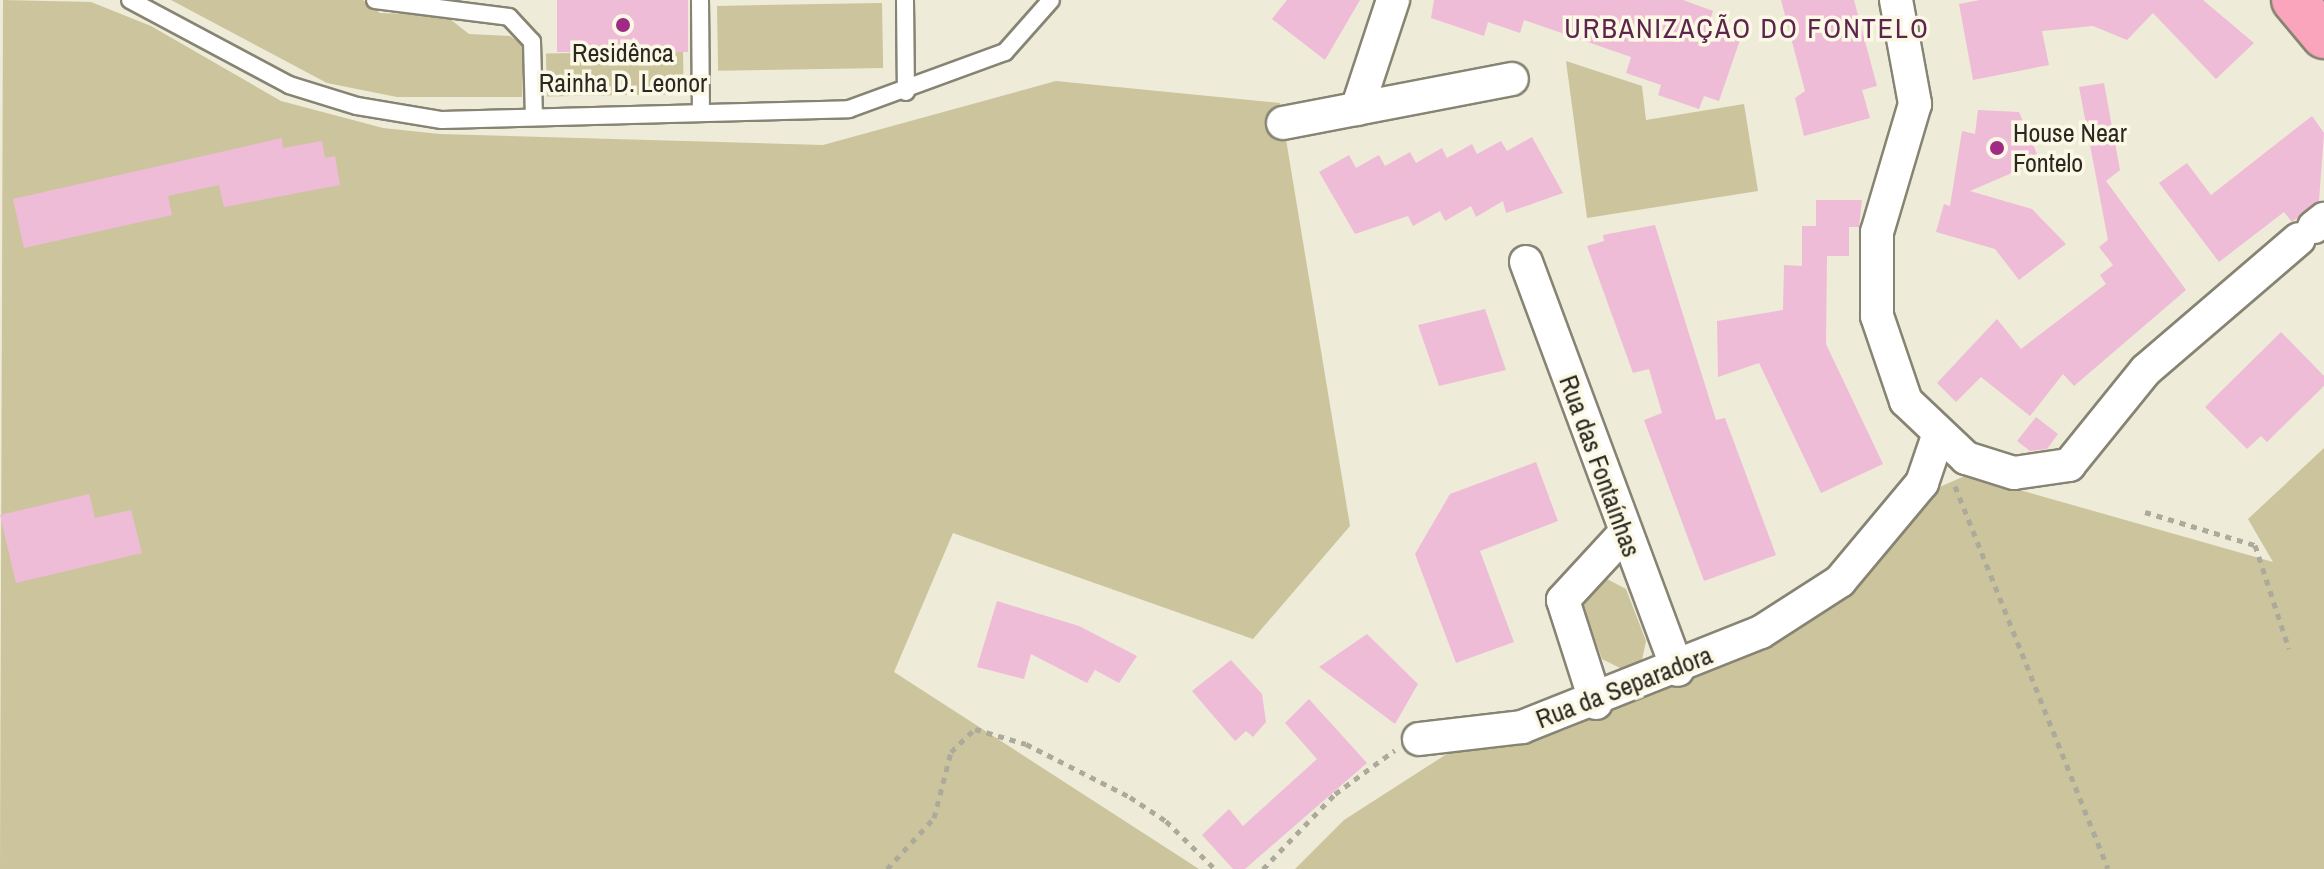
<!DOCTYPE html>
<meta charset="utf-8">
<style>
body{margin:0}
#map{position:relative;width:2324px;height:869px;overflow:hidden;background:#eeebd8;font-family:"Archivo Narrow",sans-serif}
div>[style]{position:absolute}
.green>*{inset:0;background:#ccc49c;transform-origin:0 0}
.building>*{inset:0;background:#efbcd7;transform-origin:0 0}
.path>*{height:5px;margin-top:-2.5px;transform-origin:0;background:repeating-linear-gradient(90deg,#acaa9b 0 6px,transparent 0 12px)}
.roads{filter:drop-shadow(2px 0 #878473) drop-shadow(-2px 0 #878473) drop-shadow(0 2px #878473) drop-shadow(0 -2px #878473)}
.lane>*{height:16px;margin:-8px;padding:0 8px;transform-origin:8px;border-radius:8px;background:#fff}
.street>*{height:32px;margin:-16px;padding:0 16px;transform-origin:16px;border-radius:16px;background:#fff}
.primary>*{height:44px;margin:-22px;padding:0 22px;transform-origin:22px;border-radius:22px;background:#fba5bd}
.dots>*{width:22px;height:22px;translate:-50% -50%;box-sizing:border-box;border:4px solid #fbf8e5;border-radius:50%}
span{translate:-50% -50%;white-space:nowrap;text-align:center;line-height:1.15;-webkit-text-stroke:7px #fbf8e5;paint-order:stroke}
.poi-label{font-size:26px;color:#292821}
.left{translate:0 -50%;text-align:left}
.street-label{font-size:26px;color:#292821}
.neighbourhood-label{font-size:28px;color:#5d244e;letter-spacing:2px}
</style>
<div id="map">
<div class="green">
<div style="clip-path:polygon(3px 0,91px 2px,151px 26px,281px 101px,383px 128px,440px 134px,823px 145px,1056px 81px,1280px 103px,1350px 526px,1253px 639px,953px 533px,894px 672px,1199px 869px,0 869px)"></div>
<div style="clip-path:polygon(171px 0,363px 0,380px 13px,445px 15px,469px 34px,510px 36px,525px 46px,522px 97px,397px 97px,327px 83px)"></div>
<div style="left:882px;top:3px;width:65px;height:165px;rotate:89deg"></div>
<div style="left:683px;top:51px;width:43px;height:137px;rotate:89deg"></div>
<div style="clip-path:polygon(1566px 61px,1642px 86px,1646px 120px,1744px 104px,1758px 191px,1587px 218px)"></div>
<div style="clip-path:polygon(2324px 448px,2324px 869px,1295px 869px,1344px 820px,1456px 748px,1563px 731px,1763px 644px,1856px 588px,1935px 489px,1967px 475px,2273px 562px,2248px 519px)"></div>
<div style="clip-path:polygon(1607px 579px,1626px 589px,1646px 641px,1642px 660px,1624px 670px,1602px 659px,1583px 606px,1593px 583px)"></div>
</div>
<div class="building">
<div style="left:557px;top:0;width:131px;height:52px"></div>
<div style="clip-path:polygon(1287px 0,1360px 0,1325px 60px,1272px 19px)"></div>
<div style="clip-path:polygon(1434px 0,1683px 0,1713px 11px,1707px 29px,1740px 40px,1719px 101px,1704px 96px,1699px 109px,1658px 95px,1661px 85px,1626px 73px,1631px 57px,1524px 20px,1520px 33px,1488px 22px,1484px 36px,1431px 18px)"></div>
<div style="clip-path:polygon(1781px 0,1854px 0,1877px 86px,1862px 90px,1870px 118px,1804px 136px,1795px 98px,1805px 91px)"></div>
<div style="clip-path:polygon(1980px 0,2203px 0,2254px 43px,2216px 79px,2153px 13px,2127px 40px,2093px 26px,2042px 31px,2049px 65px,1973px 80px,1959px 4px)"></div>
<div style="clip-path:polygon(2104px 83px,2120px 170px,2106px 181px,2186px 290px,2074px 386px,2063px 374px,2030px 416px,1981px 377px,1956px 402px,1937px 383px,1997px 319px,2021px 349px,2106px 284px,2100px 275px,2113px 265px,2099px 247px,2108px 240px,2079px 87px)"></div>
<div style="clip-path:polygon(1978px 110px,2019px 112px,2040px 161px,1970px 191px,2032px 209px,2066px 244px,2019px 280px,1995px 249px,1936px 232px,1944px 204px,1950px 206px,1962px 131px,1975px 134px)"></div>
<div style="clip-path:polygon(2312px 116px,2324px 133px,2319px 201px,2292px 222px,2284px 212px,2219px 262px,2159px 183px,2187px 163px,2211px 195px)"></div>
<div style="clip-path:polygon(1532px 137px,1563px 193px,1506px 213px,1503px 201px,1476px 217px,1471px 206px,1445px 221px,1440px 211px,1413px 226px,1408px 216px,1355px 234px,1319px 172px,1349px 155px,1356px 168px,1379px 155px,1385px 166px,1410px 152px,1416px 163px,1442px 148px,1447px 158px,1472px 144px,1477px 154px,1501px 141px,1507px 151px)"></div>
<div style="clip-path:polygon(282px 138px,283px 148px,322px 141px,325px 158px,335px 156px,340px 185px,224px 207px,219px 185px,168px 196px,172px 215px,24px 248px,13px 199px)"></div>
<div style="clip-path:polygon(1816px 200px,1862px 200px,1859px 227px,1849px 227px,1849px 256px,1827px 256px,1826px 344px,1883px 464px,1821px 493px,1759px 363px,1718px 377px,1717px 321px,1783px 310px,1784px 265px,1802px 266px,1802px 226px,1816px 226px)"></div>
<div style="clip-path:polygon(1655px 225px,1716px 420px,1725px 418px,1776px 555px,1704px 581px,1644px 420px,1662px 413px,1649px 369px,1633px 373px,1587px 246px,1604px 241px,1603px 235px)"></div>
<div style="clip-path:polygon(1485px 309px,1506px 370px,1439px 386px,1418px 325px)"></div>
<div style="clip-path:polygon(2281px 332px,2324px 376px,2324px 386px,2267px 442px,2261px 436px,2247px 449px,2205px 407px)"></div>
<div style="clip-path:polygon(2036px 417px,2058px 434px,2047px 449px,2030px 451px,2017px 441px)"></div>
<div style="clip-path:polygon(1536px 462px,1558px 521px,1480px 551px,1514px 642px,1456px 663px,1415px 554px,1450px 494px)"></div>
<div style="clip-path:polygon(89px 494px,95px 518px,131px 510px,142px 553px,16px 583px,0 515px)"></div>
<div style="clip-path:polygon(997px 601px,1079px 626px,1137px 656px,1119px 683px,1095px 670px,1087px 683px,1031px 654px,1024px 679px,977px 667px)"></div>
<div style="clip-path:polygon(1367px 634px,1418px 684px,1395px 724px,1319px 667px)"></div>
<div style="clip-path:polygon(1231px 660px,1262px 694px,1266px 722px,1253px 737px,1246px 731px,1235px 741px,1192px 691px)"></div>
<div style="clip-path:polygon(1309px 699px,1367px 763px,1245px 869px,1233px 869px,1202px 835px,1229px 809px,1243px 826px,1317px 759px,1285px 723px)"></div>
</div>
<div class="path">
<div style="left:1955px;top:486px;width:412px;rotate:68.2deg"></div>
<div style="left:2145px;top:512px;width:115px;rotate:16.7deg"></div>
<div style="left:2255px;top:545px;width:109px;rotate:71.9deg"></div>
<div style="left:887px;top:869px;width:69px;rotate:-47.3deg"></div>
<div style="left:934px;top:818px;width:68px;rotate:-75.6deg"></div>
<div style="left:951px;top:752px;width:33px;rotate:-44deg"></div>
<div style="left:975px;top:729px;width:53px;rotate:16.4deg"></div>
<div style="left:1026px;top:744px;width:117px;rotate:27deg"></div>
<div style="left:1130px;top:797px;width:43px;rotate:33.7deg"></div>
<div style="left:1166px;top:821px;width:69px;rotate:44.4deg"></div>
<div style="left:1263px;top:869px;width:104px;rotate:-46.2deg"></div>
<div style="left:1335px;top:794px;width:74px;rotate:-36.3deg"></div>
</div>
<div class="roads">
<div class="lane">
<div style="left:130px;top:0;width:180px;rotate:28.1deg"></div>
<div style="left:289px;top:85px;width:71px;rotate:17.2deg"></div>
<div style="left:357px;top:106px;width:86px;rotate:9.4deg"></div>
<div style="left:442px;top:120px;width:407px;rotate:-1.5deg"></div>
<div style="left:849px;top:109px;width:166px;rotate:-20.1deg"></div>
<div style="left:1005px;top:52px;width:69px;rotate:-48.5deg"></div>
<div style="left:375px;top:0;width:135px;rotate:7.2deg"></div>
<div style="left:509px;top:17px;width:34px;rotate:47deg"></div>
<div style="left:532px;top:42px;width:75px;rotate:88.5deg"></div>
<div style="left:700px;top:0;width:113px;rotate:89.5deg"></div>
<div style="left:905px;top:0;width:92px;rotate:89.4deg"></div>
</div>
<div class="street">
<div style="left:1896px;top:0;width:106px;rotate:79.6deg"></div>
<div style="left:1915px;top:104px;width:134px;rotate:106.5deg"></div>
<div style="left:1877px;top:232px;width:84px;rotate:90deg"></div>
<div style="left:1877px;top:316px;width:90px;rotate:71.2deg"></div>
<div style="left:1906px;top:401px;width:83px;rotate:43.5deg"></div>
<div style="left:1966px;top:458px;width:50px;rotate:17.4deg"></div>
<div style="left:2014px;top:473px;width:56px;rotate:-8.3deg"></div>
<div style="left:2069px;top:465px;width:122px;rotate:-51deg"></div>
<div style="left:2146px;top:370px;width:201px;rotate:-40.6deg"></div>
<div style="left:1357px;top:109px;width:115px;rotate:-71.7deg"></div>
<div style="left:1283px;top:123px;width:233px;rotate:-10.9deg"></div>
<div style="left:2314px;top:227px;width:13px;rotate:-39deg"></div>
<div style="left:1526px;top:262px;width:435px;rotate:69.6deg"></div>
<div style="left:1596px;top:703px;width:108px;rotate:-107.8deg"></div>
<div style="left:1563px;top:600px;width:90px;rotate:-47.3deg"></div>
<div style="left:1419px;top:739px;width:104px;rotate:-6.6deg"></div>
<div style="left:1522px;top:727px;width:257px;rotate:-21.7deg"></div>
<div style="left:1761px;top:632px;width:94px;rotate:-32.8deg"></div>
<div style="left:1840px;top:581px;width:128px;rotate:-50.1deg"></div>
<div style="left:1922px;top:483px;width:50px;rotate:-71.2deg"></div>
</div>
<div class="primary">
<div style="left:2294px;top:0;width:47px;rotate:50.2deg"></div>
</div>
</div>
<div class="dots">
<div style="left:623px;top:25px;background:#a02b84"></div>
<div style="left:1997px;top:148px;background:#a02b84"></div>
</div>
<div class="poi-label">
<span style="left:623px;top:68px">Residênca<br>Rainha D. Leonor</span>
<span class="left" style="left:2013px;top:148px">House Near<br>Fontelo</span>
</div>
<div class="street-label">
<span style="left:1600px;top:466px;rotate:70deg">Rua das Fontaínhas</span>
<span style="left:1624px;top:687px;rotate:-21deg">Rua da Separadora</span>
</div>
<div class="neighbourhood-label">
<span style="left:1747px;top:28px">URBANIZAÇÃO DO FONTELO</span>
</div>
</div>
